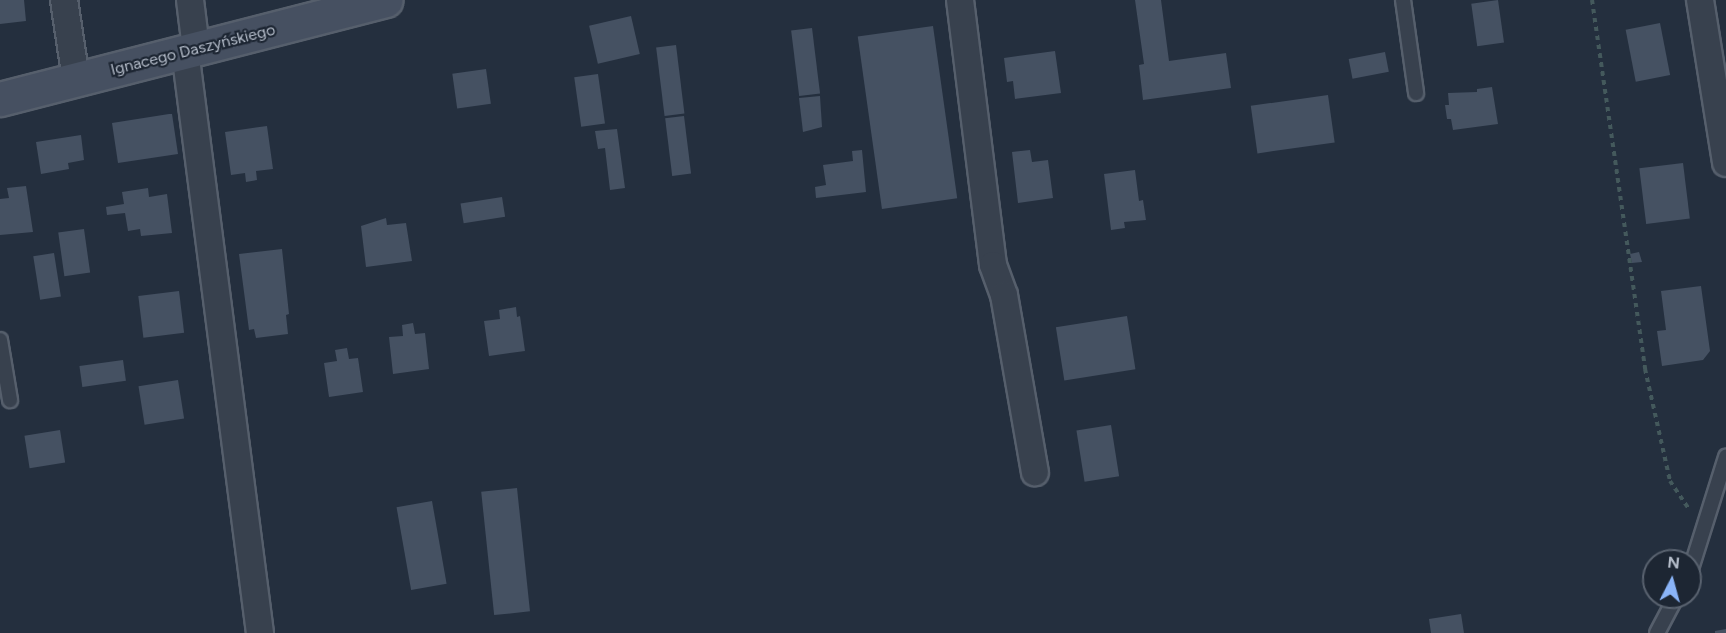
<!DOCTYPE html>
<meta charset="utf-8">
<style>
body{margin:0}
#map{position:relative;width:1726px;height:633px;overflow:hidden;background:#242f3e;font-family:Figtree,sans-serif}
div>[style]{position:absolute}
.building>*{inset:0;background:#455162;transform-origin:0 0}
.path>*{height:4px;margin-top:-2px;transform-origin:0;background:repeating-linear-gradient(90deg,#44595c 0 4.5px,transparent 0 9px)}
.roads{filter:drop-shadow(2px 0 #565f6c) drop-shadow(-2px 0 #565f6c) drop-shadow(0 2px #565f6c) drop-shadow(0 -2px #565f6c)}
.service>*{height:14px;margin:-7px;padding:0 7px;transform-origin:7px;border-radius:7px;background:#38414e}
.minor>*{height:26px;margin:-13px;padding:0 13px;transform-origin:13px;border-radius:13px;background:#38414e}
.secondary>*{height:33px;margin:-16.5px;padding:0 16.5px;transform-origin:16.5px;border-radius:16.5px;background:#465061}
span{translate:-50% -50%;white-space:nowrap;text-align:center;line-height:1.15;-webkit-text-stroke:4.5px #1d2633;paint-order:stroke}
.street-label{font-size:16px;color:#b4bcc9}
.north{position:absolute;left:1642px;top:549px;width:60px;height:60px;box-sizing:border-box;background:#1d2633;border:2px solid #59626f;border-radius:50%;rotate:6deg;font-size:16px;font-weight:700;line-height:24px;text-align:center;color:#b4bcc9}
.north::after{content:'';display:block;margin:auto;width:21px;height:27px;background:#8ab4f8;clip-path:polygon(50% 0,100% 100%,50% 72%,0 100%)}
</style>
<div id="map">
<div class="building">
<div style="clip-path:polygon(0 0,24px 0,26px 21px,0 24px)"></div>
<div style="clip-path:polygon(1135px 0,1161px 0,1169px 61px,1226px 53px,1231px 88px,1143px 100px,1139px 65px,1144px 64px)"></div>
<div style="left:1498px;top:0;width:43px;height:27px;rotate:82deg"></div>
<div style="left:631px;top:16px;width:39px;height:43px;rotate:77deg"></div>
<div style="left:1660px;top:23px;width:53px;height:35px;rotate:79deg"></div>
<div style="left:933px;top:26px;width:174px;height:76px;rotate:82deg"></div>
<div style="left:812px;top:28px;width:66px;height:21px;rotate:83deg"></div>
<div style="left:676px;top:45px;width:69px;height:20px;rotate:83deg"></div>
<div style="clip-path:polygon(1055px 51px,1061px 93px,1015px 99px,1013px 81px,1007px 82px,1004px 58px)"></div>
<div style="left:1385px;top:52px;width:20px;height:37px;rotate:79deg"></div>
<div style="left:486px;top:69px;width:35px;height:34px;rotate:82deg"></div>
<div style="left:598px;top:74px;width:50px;height:24px;rotate:82deg"></div>
<div style="clip-path:polygon(1492px 87px,1498px 124px,1453px 130px,1451px 119px,1447px 119px,1445px 105px,1449px 105px,1448px 93px,1477px 92px,1477px 89px)"></div>
<div style="left:1328px;top:95px;width:48px;height:78px;rotate:82deg"></div>
<div style="clip-path:polygon(820px 96px,822px 127px,803px 132px,799px 98px)"></div>
<div style="clip-path:polygon(169px 114px,172px 114px,178px 154px,118px 163px,112px 123px)"></div>
<div style="left:684px;top:116px;width:58px;height:19px;rotate:83deg"></div>
<div style="clip-path:polygon(267px 126px,273px 169px,256px 171px,257px 180px,246px 182px,245px 173px,231px 175px,225px 132px)"></div>
<div style="clip-path:polygon(617px 129px,625px 188px,610px 190px,605px 148px,598px 149px,595px 131px)"></div>
<div style="clip-path:polygon(81px 135px,84px 160px,68px 163px,69px 169px,41px 174px,36px 142px)"></div>
<div style="clip-path:polygon(862px 150px,866px 192px,816px 198px,815px 187px,826px 185px,823px 165px,853px 161px,852px 151px)"></div>
<div style="clip-path:polygon(1030px 150px,1032px 162px,1048px 160px,1053px 198px,1018px 203px,1012px 152px)"></div>
<div style="left:1683px;top:163px;width:56px;height:44px;rotate:83deg"></div>
<div style="clip-path:polygon(1135px 170px,1139px 201px,1143px 200px,1146px 220px,1124px 222px,1125px 228px,1111px 230px,1104px 174px)"></div>
<div style="clip-path:polygon(26px 186px,33px 232px,0 235px,0 199px,9px 198px,7px 188px)"></div>
<div style="clip-path:polygon(148px 188px,149px 197px,167px 194px,172px 233px,141px 236px,140px 229px,128px 231px,125px 213px,107px 215px,106px 207px,124px 204px,122px 192px)"></div>
<div style="left:502px;top:197px;width:20px;height:42px;rotate:81deg"></div>
<div style="clip-path:polygon(386px 218px,387px 225px,406px 223px,412px 261px,366px 267px,361px 226px)"></div>
<div style="left:84px;top:229px;width:44px;height:26px;rotate:82deg"></div>
<div style="clip-path:polygon(282px 249px,289px 314px,286px 315px,288px 334px,256px 338px,254px 329px,249px 330px,239px 254px)"></div>
<div style="clip-path:polygon(1639px 252px,1642px 262px,1632px 263px,1630px 254px)"></div>
<div style="left:54px;top:253px;width:44px;height:21px;rotate:81deg"></div>
<div style="clip-path:polygon(1701px 286px,1710px 351px,1703px 360px,1662px 366px,1657px 331px,1666px 330px,1661px 291px)"></div>
<div style="left:179px;top:291px;width:42px;height:41px;rotate:83deg"></div>
<div style="clip-path:polygon(516px 307px,517px 317px,520px 316px,525px 351px,489px 356px,484px 321px,500px 319px,499px 310px)"></div>
<div style="left:1127px;top:316px;width:54px;height:72px;rotate:81deg"></div>
<div style="clip-path:polygon(413px 323px,415px 334px,425px 333px,429px 369px,393px 374px,389px 337px,403px 336px,402px 325px)"></div>
<div style="clip-path:polygon(347px 348px,349px 359px,358px 358px,363px 392px,329px 397px,324px 363px,337px 361px,335px 350px)"></div>
<div style="left:123px;top:360px;width:21px;height:44px;rotate:82deg"></div>
<div style="left:178px;top:380px;width:39px;height:40px;rotate:81deg"></div>
<div style="left:1111px;top:425px;width:52px;height:35px;rotate:81deg"></div>
<div style="left:60px;top:430px;width:33px;height:36px;rotate:81deg"></div>
<div style="left:517px;top:488px;width:124px;height:36px;rotate:84deg"></div>
<div style="left:432px;top:501px;width:84px;height:36px;rotate:80deg"></div>
<div style="clip-path:polygon(1461px 614px,1464px 633px,1431px 633px,1429px 619px)"></div>
<div style="clip-path:polygon(1726px 629px,1726px 633px,1715px 633px,1715px 631px)"></div>
</div>
<div class="path">
<div style="left:1592px;top:0;width:373px;rotate:81.8deg"></div>
<div style="left:1645px;top:369px;width:115px;rotate:77.4deg"></div>
<div style="left:1670px;top:481px;width:34px;rotate:56deg"></div>
</div>
<div class="roads">
<div class="service">
<div style="left:1403px;top:0;width:94px;rotate:82deg"></div>
<div style="left:0;top:340px;width:61px;rotate:80.5deg"></div>
<div style="left:1690px;top:572px;width:121px;rotate:-72.6deg"></div>
<div style="left:1657px;top:633px;width:41px;rotate:-62.2deg"></div>
</div>
<div class="minor">
<div style="left:64px;top:0;width:80px;rotate:81.4deg"></div>
<div style="left:190px;top:0;width:48px;rotate:82.9deg"></div>
<div style="left:960px;top:0;width:267px;rotate:82.9deg"></div>
<div style="left:993px;top:265px;width:32px;rotate:70deg"></div>
<div style="left:1004px;top:295px;width:180px;rotate:80.1deg"></div>
<div style="left:1700px;top:0;width:165px;rotate:80.9deg"></div>
<div style="left:185px;top:51px;width:587px;rotate:82.66deg"></div>
</div>
<div class="secondary">
<div style="left:0;top:99px;width:398px;rotate:-14.4deg"></div>
</div>
</div>
<div class="street-label">
<span style="left:193px;top:50px;rotate:-14deg">Ignacego Daszyńskiego</span>
</div>
<div class="north">N</div>
</div>
